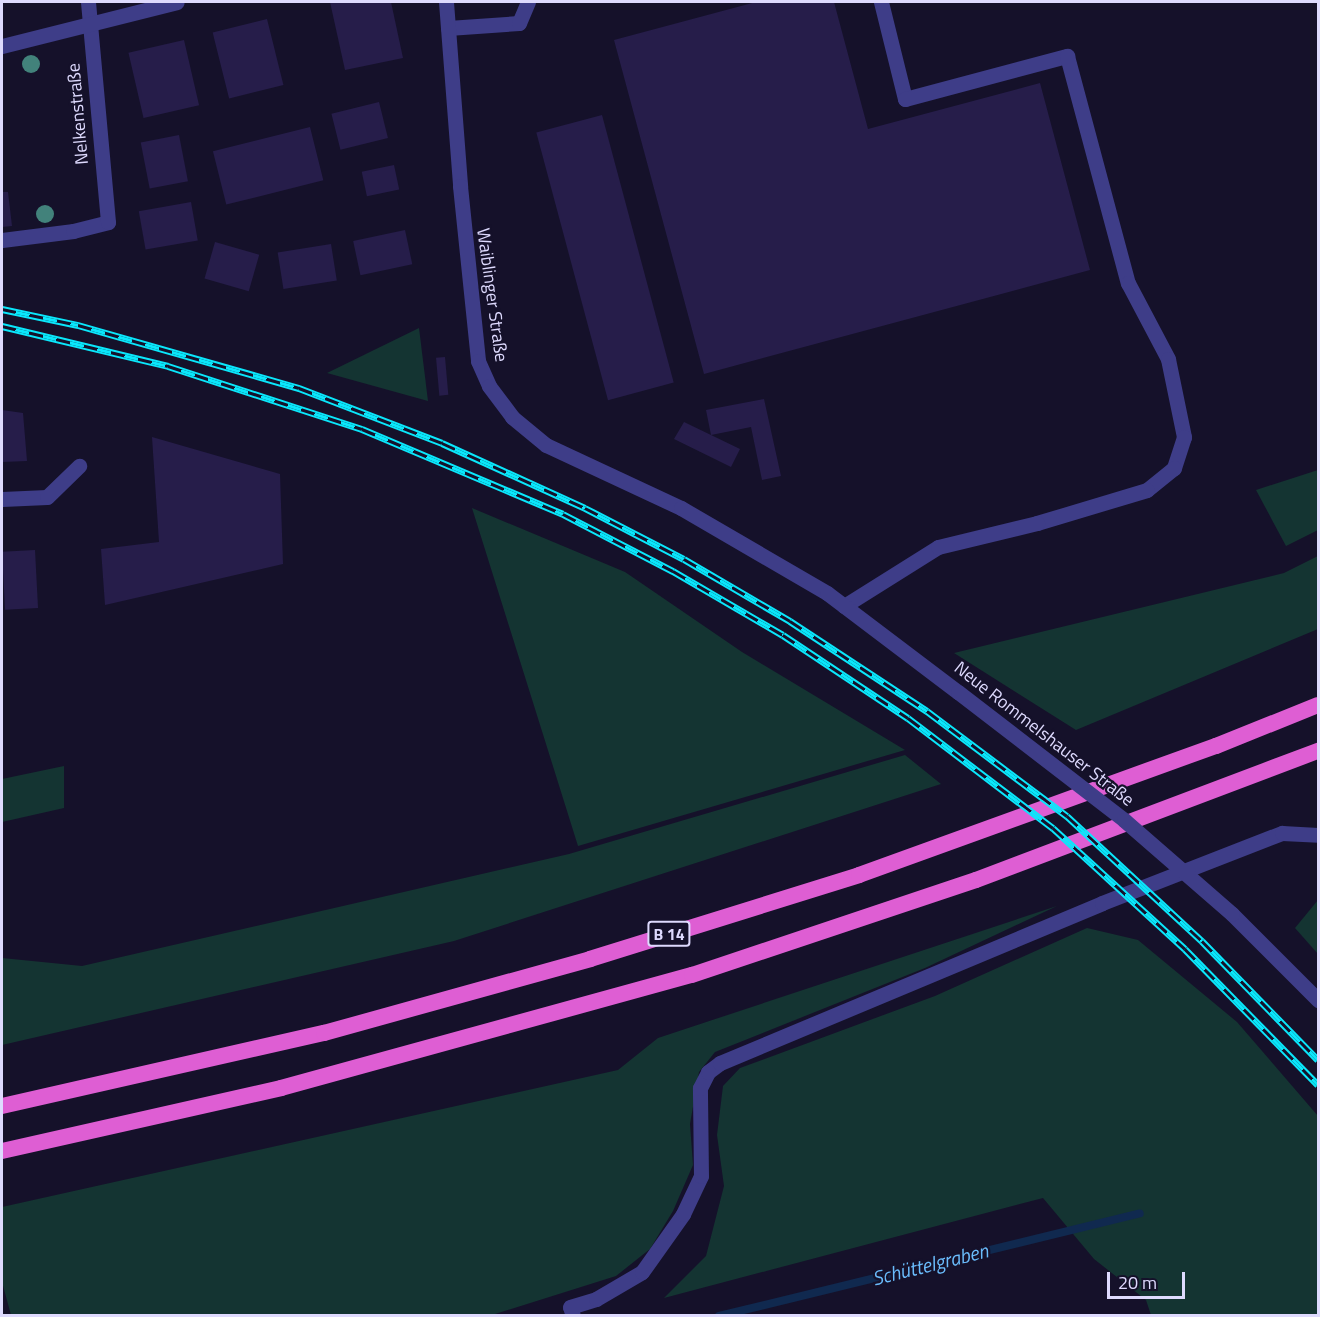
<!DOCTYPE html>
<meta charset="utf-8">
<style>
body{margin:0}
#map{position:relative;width:1320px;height:1317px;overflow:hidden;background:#15112a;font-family:"Titillium Web",sans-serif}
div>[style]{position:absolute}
.green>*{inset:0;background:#143432}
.stream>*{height:8px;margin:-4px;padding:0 4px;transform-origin:4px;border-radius:4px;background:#10294f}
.building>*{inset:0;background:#261d4a;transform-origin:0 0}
.service>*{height:15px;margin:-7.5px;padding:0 7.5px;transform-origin:7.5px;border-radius:7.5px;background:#3e3d88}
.minor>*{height:15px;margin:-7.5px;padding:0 7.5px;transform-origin:7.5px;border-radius:7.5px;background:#3e3d88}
.tertiary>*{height:15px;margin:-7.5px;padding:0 7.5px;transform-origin:7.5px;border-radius:7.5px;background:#3e3d88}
.trunk>*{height:16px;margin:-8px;padding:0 8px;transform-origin:8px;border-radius:8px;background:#de5ed3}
.rail>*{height:7px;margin-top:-3.5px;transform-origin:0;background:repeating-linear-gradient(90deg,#15112a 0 14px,#0ae7fb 0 28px);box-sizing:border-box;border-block:2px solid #0ae7fb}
.tertiary-bridge>*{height:15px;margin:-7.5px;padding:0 7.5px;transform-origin:7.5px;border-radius:7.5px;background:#3e3d88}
.trees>*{width:18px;height:18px;margin:-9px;border-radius:50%;background:#42827b}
span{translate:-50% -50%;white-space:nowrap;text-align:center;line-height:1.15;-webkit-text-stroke:4.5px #15112a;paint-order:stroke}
.shield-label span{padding:2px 4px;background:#15112a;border:2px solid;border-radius:4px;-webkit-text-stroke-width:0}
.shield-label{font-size:16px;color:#dedafe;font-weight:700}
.street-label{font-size:18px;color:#dedafe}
.water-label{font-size:20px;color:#6abcfc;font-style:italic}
.frame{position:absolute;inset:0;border:3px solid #dedafe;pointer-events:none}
.scale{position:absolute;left:1107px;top:1272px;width:78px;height:27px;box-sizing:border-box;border:3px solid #dedafe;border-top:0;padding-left:8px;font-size:18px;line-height:21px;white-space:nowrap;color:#dedafe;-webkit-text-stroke:4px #15112a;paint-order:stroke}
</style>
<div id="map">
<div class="green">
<div style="clip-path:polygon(419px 328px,428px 401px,327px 373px)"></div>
<div style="clip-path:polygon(1318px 470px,1318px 530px,1286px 546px,1256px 490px)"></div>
<div style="clip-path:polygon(472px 508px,625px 572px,742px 652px,905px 750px,578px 846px)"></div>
<div style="clip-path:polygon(1318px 556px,1318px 629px,1076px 730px,954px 653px,1284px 573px)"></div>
<div style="clip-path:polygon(905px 755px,941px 784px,454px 941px,2px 1045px,2px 958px,82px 966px,569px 854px)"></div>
<div style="clip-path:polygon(64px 766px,64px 808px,2px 822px,2px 779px)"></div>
<div style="clip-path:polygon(1318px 900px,1318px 954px,1295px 928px)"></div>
<div style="clip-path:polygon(1057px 906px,925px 968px,715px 1052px,699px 1072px,690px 1124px,693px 1165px,673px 1211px,650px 1249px,616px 1276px,492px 1315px,11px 1315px,2px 1282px,2px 1207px,618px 1070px,658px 1038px)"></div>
<div style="clip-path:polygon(1087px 928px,1138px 940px,1237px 1022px,1318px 1116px,1318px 1315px,1151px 1315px,1146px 1300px,1094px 1259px,1043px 1198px,664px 1298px,706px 1256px,724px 1186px,717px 1135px,723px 1086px,740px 1068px,935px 996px)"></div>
</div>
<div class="stream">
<div style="left:719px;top:1316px;width:433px;rotate:-13.7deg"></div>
</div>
<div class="building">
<div style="clip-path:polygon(330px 2px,391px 2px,403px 58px,345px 70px)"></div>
<div style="clip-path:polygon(756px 2px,834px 2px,868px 129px,1040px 83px,1090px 270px,704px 374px,614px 40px)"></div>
<div style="left:267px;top:19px;width:68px;height:56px;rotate:76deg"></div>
<div style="left:184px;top:40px;width:67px;height:57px;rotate:77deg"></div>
<div style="left:379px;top:102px;width:37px;height:49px;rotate:76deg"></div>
<div style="left:602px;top:115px;width:277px;height:68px;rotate:75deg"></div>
<div style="left:310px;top:127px;width:55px;height:100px;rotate:76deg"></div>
<div style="left:179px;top:135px;width:47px;height:39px;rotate:79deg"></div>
<div style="left:394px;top:165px;width:25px;height:33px;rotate:78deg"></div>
<div style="clip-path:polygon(2px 192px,8px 192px,12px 226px,2px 227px)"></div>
<div style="left:191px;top:202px;width:39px;height:53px;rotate:80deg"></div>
<div style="left:405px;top:230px;width:35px;height:53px;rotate:78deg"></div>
<div style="left:215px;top:242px;width:46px;height:38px;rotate:16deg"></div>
<div style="left:331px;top:244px;width:37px;height:54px;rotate:81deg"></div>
<div style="left:445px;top:357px;width:38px;height:9px;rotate:85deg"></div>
<div style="clip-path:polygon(764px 399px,781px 476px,762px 480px,751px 427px,711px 435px,740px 449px,731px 467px,674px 439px,684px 422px,711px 435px,706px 410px)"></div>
<div style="clip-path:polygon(2px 410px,23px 413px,27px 461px,2px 462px)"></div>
<div style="clip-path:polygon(152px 437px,280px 474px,283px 564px,105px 605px,101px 549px,159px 542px)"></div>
<div style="left:35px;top:550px;width:58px;height:33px;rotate:87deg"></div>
</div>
<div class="service">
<div style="left:881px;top:2px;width:100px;rotate:76.1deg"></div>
<div style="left:905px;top:99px;width:168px;rotate:-14.9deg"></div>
<div style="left:1067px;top:56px;width:235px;rotate:75deg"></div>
<div style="left:1128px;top:283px;width:86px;rotate:62.2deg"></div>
<div style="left:1168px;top:359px;width:80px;rotate:78.4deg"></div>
<div style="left:1184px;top:437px;width:33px;rotate:108deg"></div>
<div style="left:1174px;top:468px;width:35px;rotate:141deg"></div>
<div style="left:1147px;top:490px;width:115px;rotate:163.3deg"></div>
<div style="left:448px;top:28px;width:71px;rotate:-4deg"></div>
<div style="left:519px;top:23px;width:23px;rotate:-67deg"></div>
<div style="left:2px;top:240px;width:72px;rotate:-7.2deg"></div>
<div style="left:73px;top:231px;width:36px;rotate:-14deg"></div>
<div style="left:573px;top:1316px;width:9px;rotate:-108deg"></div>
<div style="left:570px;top:1307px;width:27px;rotate:-17deg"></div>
<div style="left:596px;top:1299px;width:53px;rotate:-30.4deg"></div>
<div style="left:642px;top:1272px;width:71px;rotate:-54.7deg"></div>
<div style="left:683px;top:1214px;width:42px;rotate:-64.7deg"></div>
<div style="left:701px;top:1176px;width:88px;rotate:-90.7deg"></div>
<div style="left:700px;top:1088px;width:18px;rotate:-63deg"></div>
<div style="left:708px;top:1072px;width:15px;rotate:-37deg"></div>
<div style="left:720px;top:1063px;width:414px;rotate:-22.7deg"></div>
<div style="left:1102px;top:903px;width:193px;rotate:-21.3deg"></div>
<div style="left:1282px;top:833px;width:36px;rotate:3deg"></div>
</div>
<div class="minor">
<div style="left:88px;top:2px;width:221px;rotate:84.8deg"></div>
<div style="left:2px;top:46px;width:180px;rotate:-14.1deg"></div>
<div style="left:2px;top:499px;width:45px;rotate:-2.5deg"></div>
<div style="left:47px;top:497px;width:45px;rotate:-44.1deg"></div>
<div style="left:844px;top:606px;width:111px;rotate:-32.1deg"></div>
<div style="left:938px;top:547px;width:102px;rotate:-13.6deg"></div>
</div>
<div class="tertiary">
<div style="left:446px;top:2px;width:185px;rotate:85.6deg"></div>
<div style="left:460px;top:186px;width:176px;rotate:84.1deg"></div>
<div style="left:478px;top:361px;width:27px;rotate:66deg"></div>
<div style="left:489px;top:386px;width:39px;rotate:53deg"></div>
<div style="left:512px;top:417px;width:44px;rotate:39.5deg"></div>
<div style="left:546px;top:445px;width:149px;rotate:25deg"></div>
<div style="left:681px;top:508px;width:169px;rotate:30.2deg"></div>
<div style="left:827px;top:593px;width:164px;rotate:37.1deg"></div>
<div style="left:1232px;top:914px;width:122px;rotate:45deg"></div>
</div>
<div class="trunk">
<div style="left:2px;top:1106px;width:330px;rotate:-12.8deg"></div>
<div style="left:324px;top:1033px;width:276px;rotate:-15.5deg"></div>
<div style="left:590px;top:959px;width:282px;rotate:-17.3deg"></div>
<div style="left:859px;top:875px;width:380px;rotate:-19.9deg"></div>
<div style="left:1216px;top:746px;width:110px;rotate:-21.9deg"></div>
<div style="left:2px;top:1151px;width:286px;rotate:-12.7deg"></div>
<div style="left:281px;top:1088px;width:426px;rotate:-15.4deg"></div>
<div style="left:692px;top:975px;width:299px;rotate:-18.5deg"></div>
<div style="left:976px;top:880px;width:366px;rotate:-20.7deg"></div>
</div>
<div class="rail">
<div style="left:2px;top:309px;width:78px;rotate:11.9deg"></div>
<div style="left:78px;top:325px;width:230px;rotate:15.9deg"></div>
<div style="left:299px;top:388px;width:153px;rotate:21deg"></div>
<div style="left:442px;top:443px;width:157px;rotate:24.4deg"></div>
<div style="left:585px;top:508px;width:111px;rotate:27.3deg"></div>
<div style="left:684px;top:559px;width:123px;rotate:30.3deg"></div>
<div style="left:790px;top:621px;width:164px;rotate:33.3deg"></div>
<div style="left:927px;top:711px;width:175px;rotate:36.9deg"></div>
<div style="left:1067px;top:816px;width:184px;rotate:42.8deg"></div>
<div style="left:1202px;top:941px;width:166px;rotate:45.7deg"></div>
<div style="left:2px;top:326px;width:171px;rotate:13.5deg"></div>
<div style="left:168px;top:366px;width:204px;rotate:18deg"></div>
<div style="left:362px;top:429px;width:218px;rotate:22.9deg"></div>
<div style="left:563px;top:514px;width:124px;rotate:27.4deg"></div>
<div style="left:673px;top:571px;width:127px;rotate:30.2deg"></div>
<div style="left:783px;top:635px;width:150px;rotate:33.6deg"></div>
<div style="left:908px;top:718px;width:182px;rotate:37.2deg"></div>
<div style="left:1053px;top:828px;width:179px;rotate:42.5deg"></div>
<div style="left:1185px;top:949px;width:190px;rotate:45.6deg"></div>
</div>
<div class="tertiary-bridge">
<div style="left:958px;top:692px;width:210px;rotate:37.6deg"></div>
<div style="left:1124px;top:820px;width:143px;rotate:41deg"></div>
</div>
<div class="trees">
<div style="left:31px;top:64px"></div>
<div style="left:45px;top:214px"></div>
</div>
<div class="shield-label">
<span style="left:669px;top:934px">B 14</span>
</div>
<div class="street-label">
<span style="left:78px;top:114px;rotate:-95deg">Nelkenstraße</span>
<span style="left:492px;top:295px;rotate:82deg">Waiblinger Straße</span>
<span style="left:1044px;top:734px;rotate:38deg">Neue Rommelshauser Straße</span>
</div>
<div class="water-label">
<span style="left:930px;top:1264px;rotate:-14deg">Schüttelgraben</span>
</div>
<div class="frame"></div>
<div class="scale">20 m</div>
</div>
